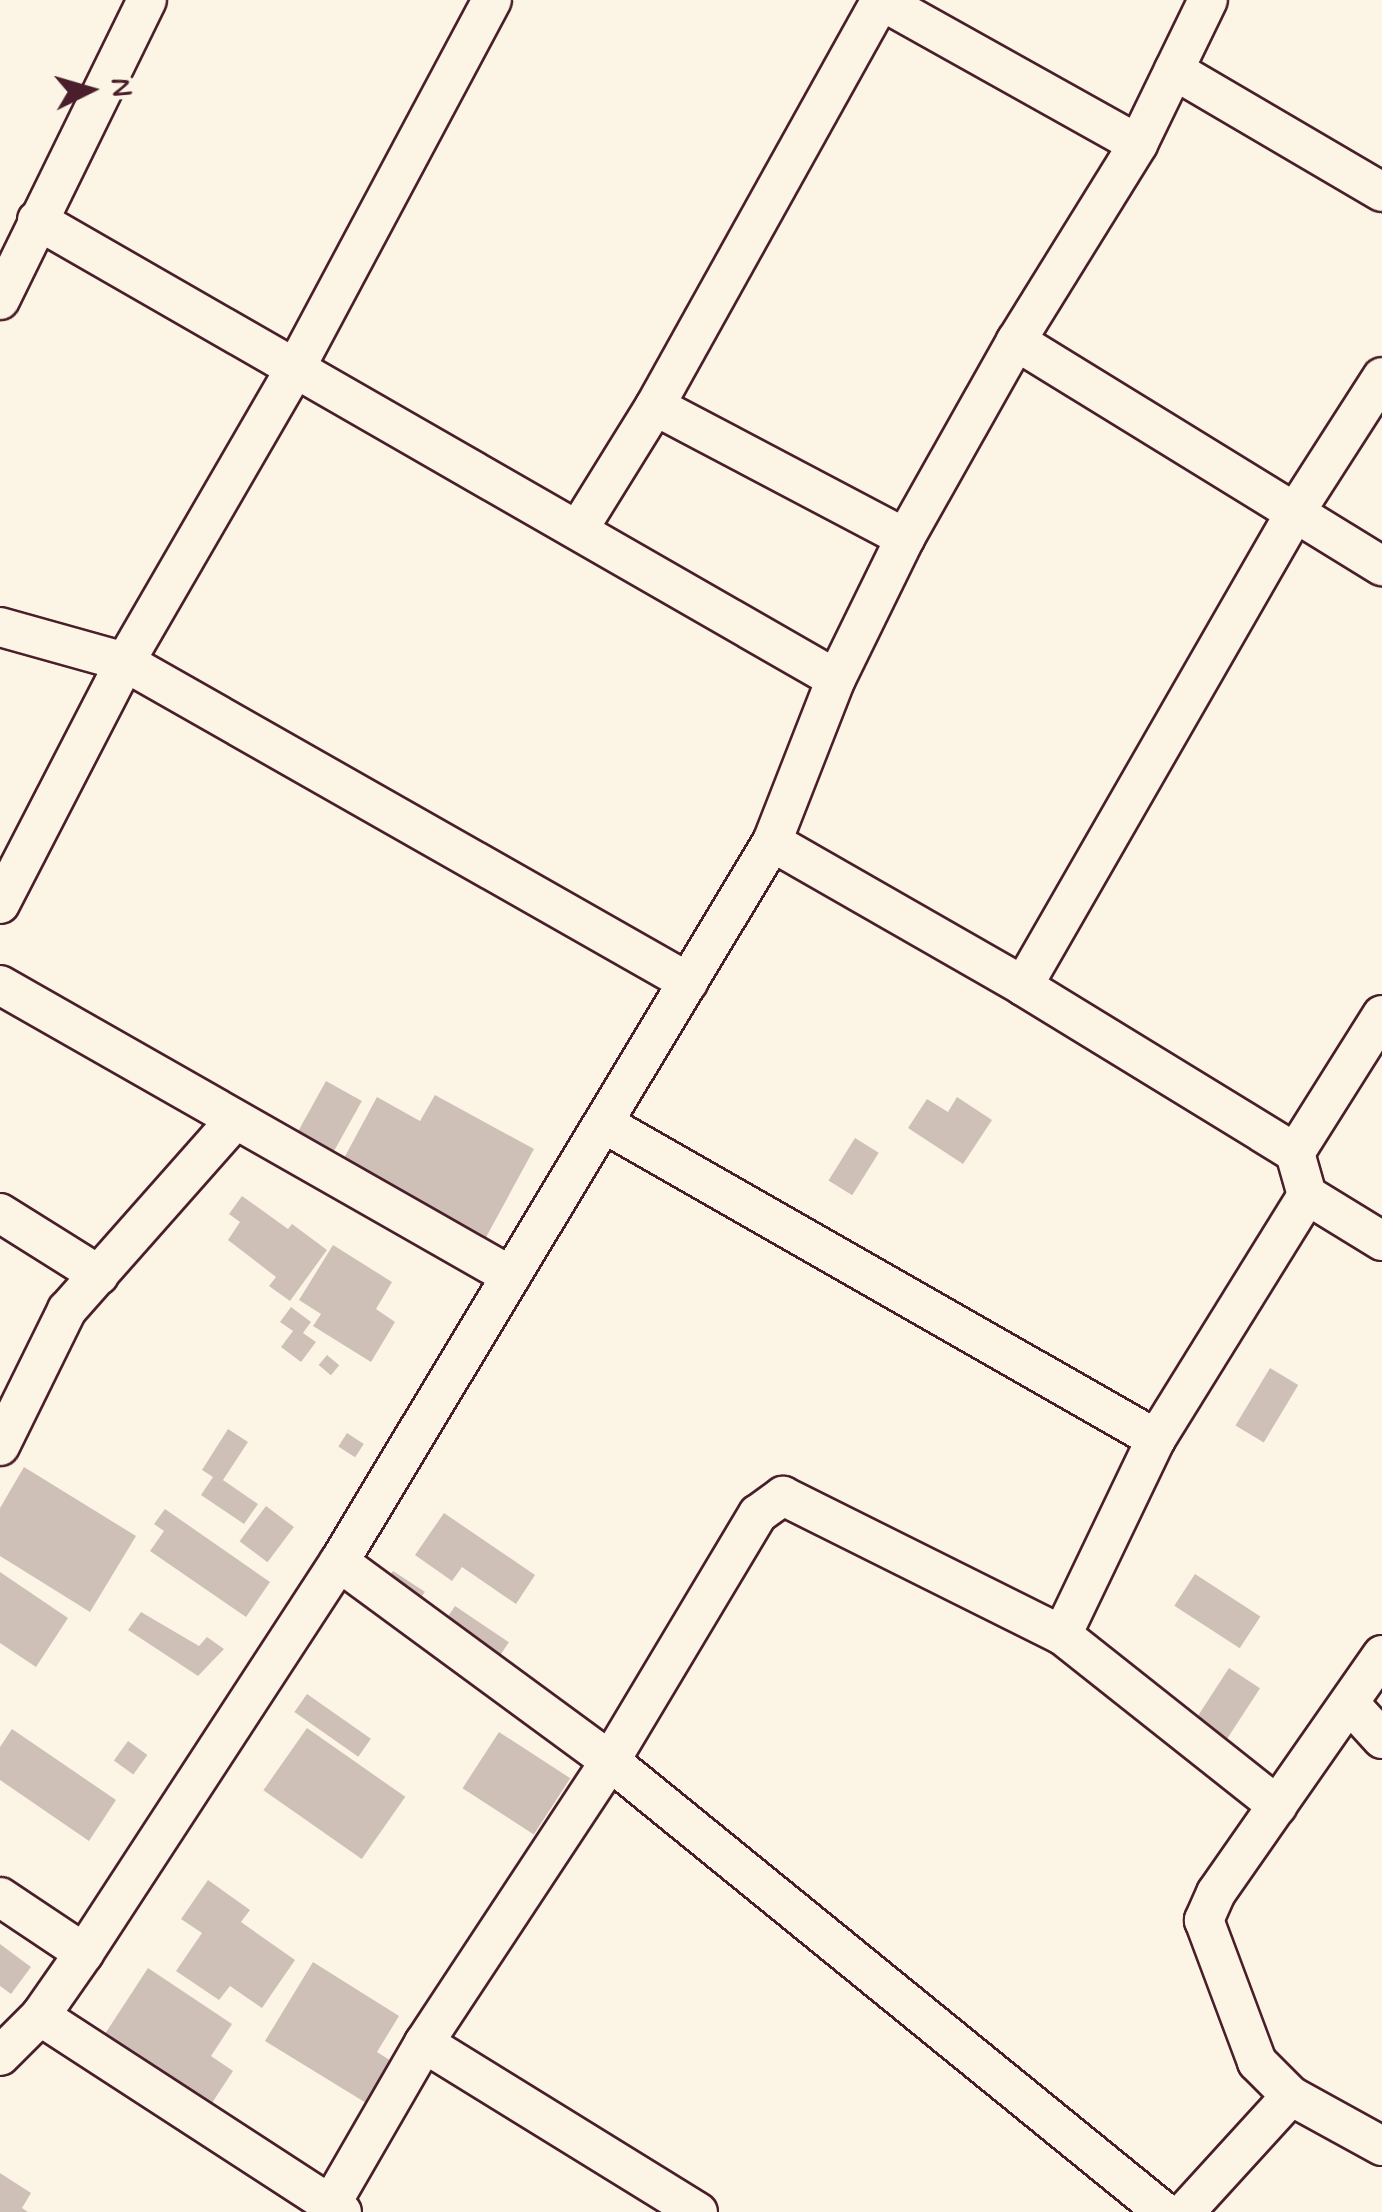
<!DOCTYPE html>
<style>
body{margin:0}
#map{position:relative;width:1382px;height:2212px;overflow:hidden;background:#fcf5e5;font-family:Mynerve,sans-serif}
div>[style]{position:absolute}
.building>*{inset:0;background:#cfc0b7;transform-origin:0 0}
.roads{filter:drop-shadow(2px 0 #4a1f2b) drop-shadow(-2px 0 #4a1f2b) drop-shadow(0 2px #4a1f2b) drop-shadow(0 -2px #4a1f2b)}
.minor>*{height:38px;margin:-19px;padding:0 19px;transform-origin:19px;border-radius:19px;background:#fcf5e5}
span{translate:-50% -50%;white-space:nowrap;text-align:center;line-height:1.15;-webkit-text-stroke:10px #fcf5e5;paint-order:stroke}
.north{position:absolute;left:40px;top:40px;width:100px;height:100px;-webkit-text-stroke:8px #fcf5e5;paint-order:stroke;rotate:85deg;font-size:28px;font-weight:700;line-height:40px;text-align:center;color:#4a1f2b}
.north::after{content:'';display:block;margin:auto;width:35px;height:45px;background:#4a1f2b;clip-path:polygon(50% 0,100% 100%,50% 72%,0 100%)}
</style>
<div id="map">
<div class="building">
<div style="left:326px;top:1081px;width:41px;height:74px;rotate:29deg"></div>
<div style="clip-path:polygon(435px 1095px,534px 1149px,478px 1252px,330px 1184px,377px 1097px,420px 1121px)"></div>
<div style="clip-path:polygon(957px 1097px,992px 1120px,963px 1164px,908px 1128px,927px 1099px,948px 1112px)"></div>
<div style="left:855px;top:1138px;width:28px;height:50px;rotate:32deg"></div>
<div style="clip-path:polygon(242px 1196px,288px 1229px,292px 1224px,327px 1250px,290px 1301px,269px 1286px,276px 1277px,228px 1240px,240px 1222px,229px 1214px)"></div>
<div style="clip-path:polygon(333px 1245px,392px 1282px,376px 1309px,395px 1322px,371px 1362px,313px 1326px,321px 1314px,299px 1300px)"></div>
<div style="clip-path:polygon(291px 1307px,311px 1322px,303px 1333px,316px 1342px,301px 1362px,281px 1347px,293px 1331px,280px 1322px)"></div>
<div style="left:327px;top:1355px;width:16px;height:13px;rotate:40deg"></div>
<div style="left:1270px;top:1368px;width:33px;height:67px;rotate:31deg"></div>
<div style="clip-path:polygon(228px 1429px,248px 1442px,223px 1480px,258px 1504px,244px 1524px,201px 1495px,213px 1477px,202px 1470px)"></div>
<div style="left:347px;top:1433px;width:20px;height:16px;rotate:33deg"></div>
<div style="clip-path:polygon(24px 1467px,136px 1536px,90px 1612px,0 1556px,0 1508px)"></div>
<div style="left:266px;top:1506px;width:35px;height:44px;rotate:37deg"></div>
<div style="clip-path:polygon(165px 1509px,270px 1582px,246px 1617px,150px 1551px,164px 1531px,154px 1524px)"></div>
<div style="clip-path:polygon(444px 1513px,535px 1575px,516px 1604px,462px 1567px,452px 1581px,415px 1555px)"></div>
<div style="left:393px;top:1571px;width:38px;height:19px;rotate:33deg"></div>
<div style="clip-path:polygon(0 1572px,68px 1618px,36px 1667px,0 1643px)"></div>
<div style="left:1195px;top:1574px;width:78px;height:38px;rotate:33deg"></div>
<div style="left:455px;top:1606px;width:65px;height:21px;rotate:34deg"></div>
<div style="clip-path:polygon(141px 1612px,199px 1646px,207px 1637px,224px 1649px,198px 1676px,128px 1630px)"></div>
<div style="left:1229px;top:1668px;width:37px;height:70px;rotate:33deg"></div>
<div style="left:307px;top:1694px;width:78px;height:22px;rotate:35deg"></div>
<div style="left:307px;top:1728px;width:120px;height:76px;rotate:35deg"></div>
<div style="clip-path:polygon(12px 1729px,116px 1800px,89px 1841px,0 1780px,0 1747px)"></div>
<div style="left:499px;top:1732px;width:85px;height:67px;rotate:33deg"></div>
<div style="left:128px;top:1741px;width:24px;height:24px;rotate:36deg"></div>
<div style="clip-path:polygon(208px 1880px,250px 1910px,241px 1922px,295px 1960px,262px 2008px,230px 1986px,219px 2000px,176px 1971px,202px 1933px,181px 1919px)"></div>
<div style="clip-path:polygon(0 1944px,31px 1967px,11px 1994px,0 1986px)"></div>
<div style="clip-path:polygon(313px 1962px,399px 2016px,377px 2052px,396px 2064px,371px 2106px,265px 2041px)"></div>
<div style="clip-path:polygon(148px 1968px,232px 2024px,211px 2056px,233px 2071px,210px 2106px,99px 2043px)"></div>
<div style="clip-path:polygon(0 2173px,31px 2193px,22px 2208px,28px 2212px,0 2212px)"></div>
</div>
<div class="roads">
<div class="minor">
<div style="left:880px;top:0;width:295px;rotate:29.2deg"></div>
<div style="left:1174px;top:70px;width:241px;rotate:30.4deg"></div>
<div style="left:37px;top:220px;width:921px;rotate:29.88deg"></div>
<div style="left:0;top:300px;width:334px;rotate:-63.9deg"></div>
<div style="left:1016px;top:341px;width:430px;rotate:31.6deg"></div>
<div style="left:655px;top:406px;width:283px;rotate:27.8deg"></div>
<div style="left:578px;top:530px;width:146px;rotate:-58.2deg"></div>
<div style="left:655px;top:406px;width:465px;rotate:-60.9deg"></div>
<div style="left:0;top:627px;width:130px;rotate:15.6deg"></div>
<div style="left:125px;top:662px;width:648px;rotate:29.61deg"></div>
<div style="left:772px;top:842px;width:289px;rotate:29.8deg"></div>
<div style="left:1023px;top:986px;width:319px;rotate:31.5deg"></div>
<div style="left:1295px;top:1153px;width:44px;rotate:74.1deg"></div>
<div style="left:1307px;top:1195px;width:88px;rotate:31.5deg"></div>
<div style="left:0;top:904px;width:272px;rotate:-62.7deg"></div>
<div style="left:125px;top:662px;width:341px;rotate:-59.9deg"></div>
<div style="left:296px;top:367px;width:416px;rotate:-61.9deg"></div>
<div style="left:0;top:985px;width:588px;rotate:29.66deg"></div>
<div style="left:1023px;top:986px;width:548px;rotate:-60.11deg"></div>
<div style="left:1296px;top:511px;width:159px;rotate:-57.3deg"></div>
<div style="left:603px;top:1123px;width:637px;rotate:29.74deg"></div>
<div style="left:1295px;top:1153px;width:163px;rotate:-57.8deg"></div>
<div style="left:0;top:1213px;width:117px;rotate:32.1deg"></div>
<div style="left:0;top:1446px;width:152px;rotate:-63.8deg"></div>
<div style="left:67px;top:1310px;width:252px;rotate:-48.5deg"></div>
<div style="left:339px;top:1562px;width:336px;rotate:36.3deg"></div>
<div style="left:610px;top:1761px;width:714px;rotate:39.15deg"></div>
<div style="left:1062px;top:1635px;width:217px;rotate:-64.4deg"></div>
<div style="left:1156px;top:1439px;width:287px;rotate:-58.2deg"></div>
<div style="left:1382px;top:1655px;width:290px;rotate:124.9deg"></div>
<div style="left:1216px;top:1893px;width:30px;rotate:114deg"></div>
<div style="left:1204px;top:1920px;width:152px;rotate:69.5deg"></div>
<div style="left:1257px;top:2062px;width:48px;rotate:45deg"></div>
<div style="left:1291px;top:2096px;width:104px;rotate:28.8deg"></div>
<div style="left:1351px;top:1705px;width:46px;rotate:47.6deg"></div>
<div style="left:0;top:1897px;width:101px;rotate:33.7deg"></div>
<div style="left:40px;top:2016px;width:360px;rotate:33deg"></div>
<div style="left:424px;top:2043px;width:322px;rotate:31.7deg"></div>
<div style="left:0;top:2056px;width:57px;rotate:-45deg"></div>
<div style="left:40px;top:2016px;width:77px;rotate:-55.1deg"></div>
<div style="left:84px;top:1953px;width:467px;rotate:-56.9deg"></div>
<div style="left:339px;top:1562px;width:840px;rotate:-58.98deg"></div>
<div style="left:772px;top:842px;width:175px;rotate:-68.6deg"></div>
<div style="left:836px;top:679px;width:157px;rotate:-63.9deg"></div>
<div style="left:905px;top:538px;width:226px;rotate:-60.6deg"></div>
<div style="left:1016px;top:341px;width:232px;rotate:-58.2deg"></div>
<div style="left:1138px;top:144px;width:160px;rotate:-64.1deg"></div>
<div style="left:331px;top:2204px;width:186px;rotate:-60deg"></div>
<div style="left:424px;top:2043px;width:338px;rotate:-56.6deg"></div>
<div style="left:610px;top:1761px;width:288px;rotate:-59.1deg"></div>
<div style="left:758px;top:1514px;width:31px;rotate:-36deg"></div>
<div style="left:783px;top:1496px;width:312px;rotate:26.5deg"></div>
<div style="left:1062px;top:1635px;width:275px;rotate:38.4deg"></div>
<div style="left:1185px;top:2212px;width:157px;rotate:-47.6deg"></div>
</div>
</div>
<div class="north">N</div>
</div>
